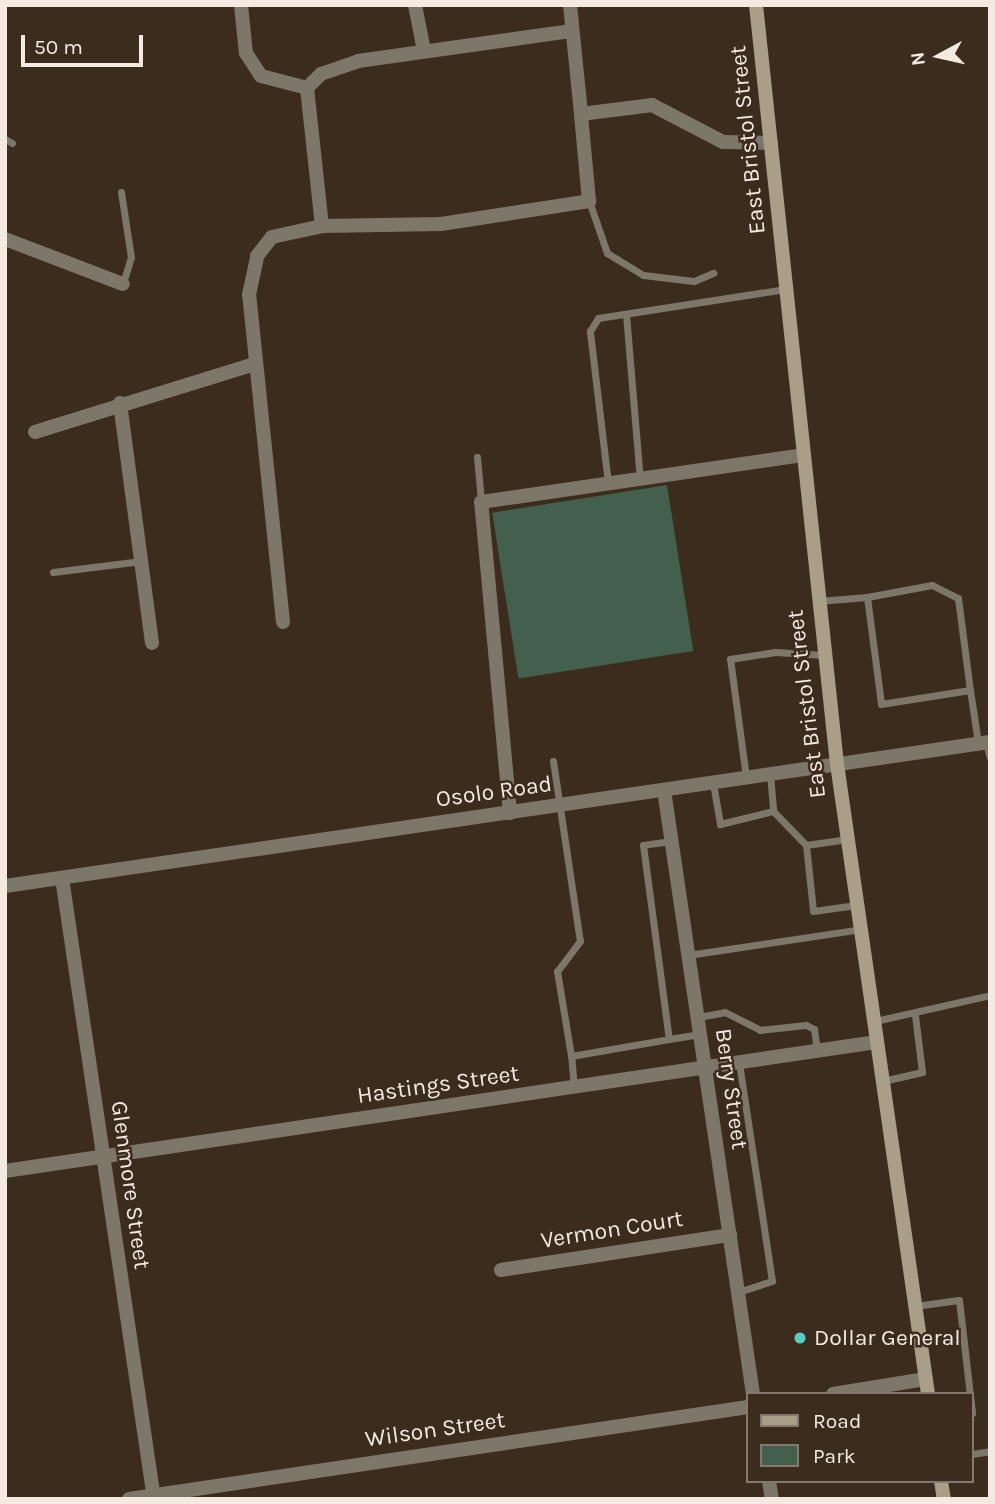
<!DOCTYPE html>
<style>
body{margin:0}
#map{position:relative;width:995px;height:1504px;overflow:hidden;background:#3c2c1e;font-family:Karla,sans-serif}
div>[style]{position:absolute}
.green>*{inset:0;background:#43604d;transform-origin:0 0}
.service>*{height:7px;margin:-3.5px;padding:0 3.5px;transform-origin:3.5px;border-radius:3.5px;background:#7d776a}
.minor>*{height:14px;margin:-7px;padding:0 7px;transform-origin:7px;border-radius:7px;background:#7d776a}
.tertiary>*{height:14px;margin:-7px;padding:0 7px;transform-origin:7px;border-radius:7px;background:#7d776a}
.secondary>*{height:14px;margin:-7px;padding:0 7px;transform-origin:7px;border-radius:7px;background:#a99f89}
.dots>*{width:19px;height:19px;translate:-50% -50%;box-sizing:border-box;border:4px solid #3c2c1e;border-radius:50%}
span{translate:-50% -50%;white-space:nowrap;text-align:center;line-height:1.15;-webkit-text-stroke:5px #3c2c1e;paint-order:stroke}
.street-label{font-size:23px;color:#f4eae1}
.poi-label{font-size:23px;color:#f4eae1}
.left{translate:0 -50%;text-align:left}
.frame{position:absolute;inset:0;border:7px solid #f4eae1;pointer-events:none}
.legend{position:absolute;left:746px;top:1392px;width:228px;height:91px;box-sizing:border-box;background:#3c2c1e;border:2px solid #86786c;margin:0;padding:9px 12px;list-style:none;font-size:21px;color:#f4eae1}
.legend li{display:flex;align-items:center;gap:14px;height:35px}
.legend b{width:35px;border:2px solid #86786c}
.north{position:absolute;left:904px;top:21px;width:70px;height:70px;-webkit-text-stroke:5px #3c2c1e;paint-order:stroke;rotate:262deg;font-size:19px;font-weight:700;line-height:28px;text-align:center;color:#f4eae1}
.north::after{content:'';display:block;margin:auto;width:24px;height:32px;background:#f4eae1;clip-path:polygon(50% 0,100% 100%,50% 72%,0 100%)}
.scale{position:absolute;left:21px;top:35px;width:122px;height:32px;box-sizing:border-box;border:4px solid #f4eae1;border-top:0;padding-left:9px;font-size:21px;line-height:24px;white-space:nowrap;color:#f4eae1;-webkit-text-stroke:5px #3c2c1e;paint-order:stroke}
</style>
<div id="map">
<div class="green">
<div style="left:667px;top:485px;width:168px;height:177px;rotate:81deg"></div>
</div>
<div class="service">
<div style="left:5px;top:139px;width:8px;rotate:30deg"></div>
<div style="left:121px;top:192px;width:66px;rotate:81.3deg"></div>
<div style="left:131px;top:257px;width:27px;rotate:107deg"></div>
<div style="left:589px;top:201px;width:55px;rotate:70.9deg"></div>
<div style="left:607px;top:253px;width:42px;rotate:31.4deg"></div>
<div style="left:643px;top:275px;width:51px;rotate:6.7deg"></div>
<div style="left:694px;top:281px;width:21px;rotate:-23deg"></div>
<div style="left:626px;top:314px;width:166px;rotate:85.2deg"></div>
<div style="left:477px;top:457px;width:44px;rotate:84.8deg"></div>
<div style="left:608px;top:483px;width:153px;rotate:-96.8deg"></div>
<div style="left:590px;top:331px;width:15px;rotate:-58deg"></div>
<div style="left:598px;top:318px;width:190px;rotate:-8.8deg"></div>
<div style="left:53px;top:572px;width:89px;rotate:-7.1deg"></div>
<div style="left:867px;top:597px;width:66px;rotate:-10.5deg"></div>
<div style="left:932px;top:585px;width:29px;rotate:27deg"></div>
<div style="left:958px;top:598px;width:93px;rotate:82.6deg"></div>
<div style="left:818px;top:601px;width:49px;rotate:-4.7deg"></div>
<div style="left:867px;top:597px;width:108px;rotate:82.5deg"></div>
<div style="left:881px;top:704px;width:90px;rotate:-8.9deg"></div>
<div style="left:970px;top:690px;width:54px;rotate:81.4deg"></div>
<div style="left:986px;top:743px;width:16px;rotate:75deg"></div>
<div style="left:553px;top:761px;width:182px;rotate:81.5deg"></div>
<div style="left:580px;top:941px;width:38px;rotate:127deg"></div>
<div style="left:557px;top:971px;width:86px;rotate:80.6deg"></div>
<div style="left:770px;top:774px;width:37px;rotate:85deg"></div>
<div style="left:773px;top:811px;width:47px;rotate:45.9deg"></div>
<div style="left:806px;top:845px;width:42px;rotate:-8.1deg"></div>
<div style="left:746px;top:777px;width:119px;rotate:-97.7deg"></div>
<div style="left:730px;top:659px;width:46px;rotate:-8.8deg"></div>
<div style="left:775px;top:652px;width:49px;rotate:3.5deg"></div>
<div style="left:713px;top:783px;width:42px;rotate:80.3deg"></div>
<div style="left:720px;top:824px;width:55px;rotate:-13.8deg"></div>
<div style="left:671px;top:841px;width:28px;rotate:172deg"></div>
<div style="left:643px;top:845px;width:196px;rotate:82.4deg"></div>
<div style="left:669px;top:1039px;width:30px;rotate:-9deg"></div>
<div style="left:806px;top:845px;width:66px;rotate:83.9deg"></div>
<div style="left:813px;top:911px;width:44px;rotate:-7.8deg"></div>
<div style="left:688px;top:955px;width:175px;rotate:-8.5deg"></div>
<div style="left:698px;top:1017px;width:27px;rotate:-10deg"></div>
<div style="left:725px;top:1012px;width:39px;rotate:27deg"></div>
<div style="left:760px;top:1030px;width:46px;rotate:-6.2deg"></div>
<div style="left:806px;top:1025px;width:9px;rotate:27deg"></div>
<div style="left:814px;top:1029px;width:21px;rotate:82deg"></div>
<div style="left:875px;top:1021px;width:118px;rotate:-12.7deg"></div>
<div style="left:883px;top:1081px;width:40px;rotate:-13deg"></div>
<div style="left:922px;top:1072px;width:57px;rotate:-97deg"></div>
<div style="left:574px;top:1088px;width:32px;rotate:-95deg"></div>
<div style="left:571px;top:1056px;width:99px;rotate:-9.8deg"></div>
<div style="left:738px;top:1292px;width:36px;rotate:-18deg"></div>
<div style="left:772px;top:1281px;width:220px;rotate:-98.6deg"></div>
<div style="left:915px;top:1306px;width:44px;rotate:-7.8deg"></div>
<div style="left:959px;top:1300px;width:114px;rotate:83.4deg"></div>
<div style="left:972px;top:1454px;width:18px;rotate:-9deg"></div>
</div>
<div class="minor">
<div style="left:241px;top:5px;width:48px;rotate:84.1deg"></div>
<div style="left:246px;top:53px;width:27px;rotate:57deg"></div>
<div style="left:261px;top:76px;width:48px;rotate:14.6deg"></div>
<div style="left:307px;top:88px;width:139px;rotate:83.8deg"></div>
<div style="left:415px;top:5px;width:47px;rotate:78.9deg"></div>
<div style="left:570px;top:5px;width:110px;rotate:84.2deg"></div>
<div style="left:307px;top:88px;width:20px;rotate:-45deg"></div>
<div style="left:321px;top:74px;width:39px;rotate:-19deg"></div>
<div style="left:358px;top:61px;width:216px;rotate:-8deg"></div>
<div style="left:5px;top:239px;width:126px;rotate:20.9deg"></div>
<div style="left:120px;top:403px;width:242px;rotate:82.4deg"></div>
<div style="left:35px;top:432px;width:229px;rotate:-17.2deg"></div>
<div style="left:283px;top:622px;width:329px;rotate:-95.9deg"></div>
<div style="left:249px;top:295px;width:40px;rotate:-78deg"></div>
<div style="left:257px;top:256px;width:24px;rotate:-52deg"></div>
<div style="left:272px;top:237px;width:51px;rotate:-12.4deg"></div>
<div style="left:322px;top:226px;width:119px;rotate:-1deg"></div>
<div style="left:441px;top:224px;width:150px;rotate:-8.8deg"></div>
<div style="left:589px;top:201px;width:87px;rotate:-95.3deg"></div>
<div style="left:581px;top:114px;width:72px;rotate:-7.2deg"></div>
<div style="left:652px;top:105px;width:80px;rotate:27.5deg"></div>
<div style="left:723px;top:142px;width:48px;rotate:1.2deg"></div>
<div style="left:664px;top:790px;width:611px;rotate:81.62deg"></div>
<div style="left:510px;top:813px;width:312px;rotate:-95.3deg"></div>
<div style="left:481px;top:502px;width:325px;rotate:-8.3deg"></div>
<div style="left:62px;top:878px;width:628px;rotate:81.57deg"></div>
<div style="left:5px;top:1171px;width:881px;rotate:-8.42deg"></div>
<div style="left:501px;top:1270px;width:232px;rotate:-8.7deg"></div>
<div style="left:833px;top:1394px;width:94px;rotate:-9.2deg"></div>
<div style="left:769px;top:1481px;width:18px;rotate:81deg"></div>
<div style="left:129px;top:1499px;width:626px;rotate:-8.45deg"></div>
</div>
<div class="tertiary">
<div style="left:5px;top:886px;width:995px;rotate:-8.32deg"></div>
</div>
<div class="secondary">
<div style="left:756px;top:5px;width:763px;rotate:83.91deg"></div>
<div style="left:837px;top:764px;width:637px;rotate:81.78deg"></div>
<div style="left:941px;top:1481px;width:18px;rotate:81deg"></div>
</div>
<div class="dots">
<div style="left:800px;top:1338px;background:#56cec4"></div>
</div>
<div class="street-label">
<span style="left:748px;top:140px;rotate:-96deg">East Bristol Street</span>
<span style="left:807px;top:704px;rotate:-97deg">East Bristol Street</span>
<span style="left:494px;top:792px;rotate:-8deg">Osolo Road</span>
<span style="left:438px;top:1085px;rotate:-8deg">Hastings Street</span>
<span style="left:731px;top:1089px;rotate:82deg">Berry Street</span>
<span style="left:130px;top:1185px;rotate:82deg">Glenmore Street</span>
<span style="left:612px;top:1230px;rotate:-9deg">Vermon Court</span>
<span style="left:435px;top:1430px;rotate:-8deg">Wilson Street</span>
</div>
<div class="poi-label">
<span class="left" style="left:814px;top:1338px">Dollar General</span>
</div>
<div class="frame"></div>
<ul class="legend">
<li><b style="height:9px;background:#a99f89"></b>Road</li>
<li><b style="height:19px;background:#43604d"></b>Park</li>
</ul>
<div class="north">N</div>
<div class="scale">50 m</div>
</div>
